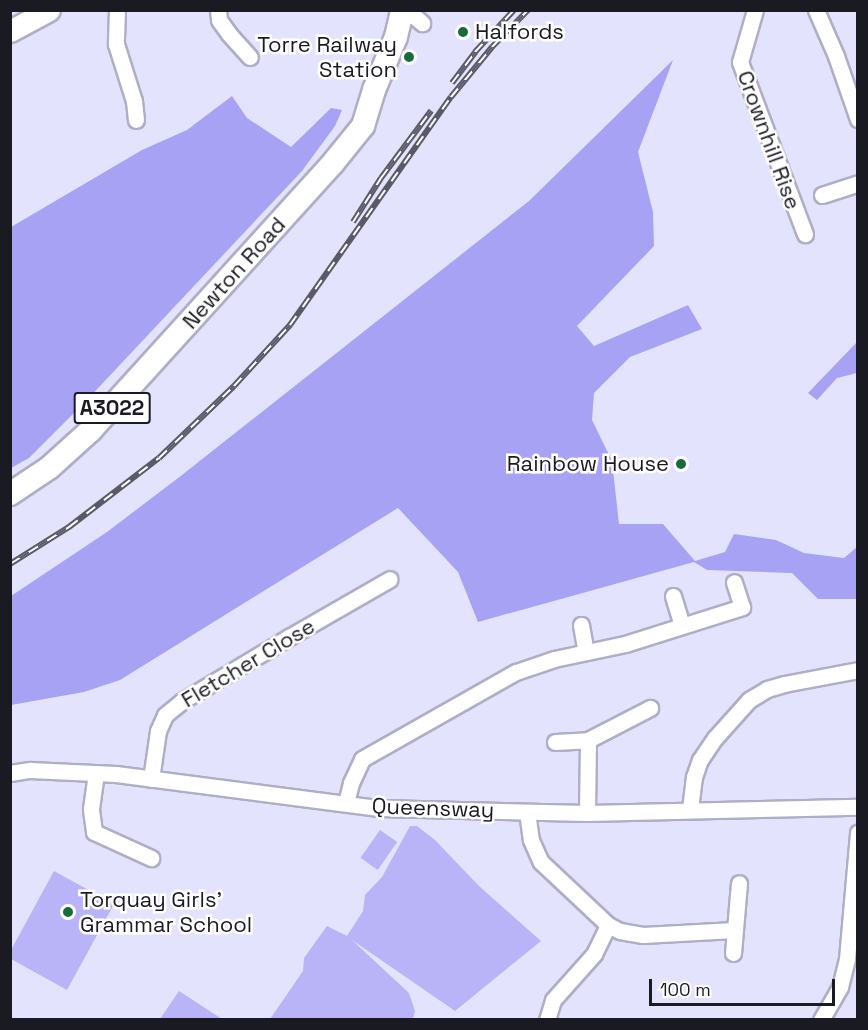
<!DOCTYPE html>
<style>
body{margin:0}
#map{position:relative;width:868px;height:1030px;overflow:hidden;background:#e4e3fd;font-family:"Space Grotesk",sans-serif}
div>[style]{position:absolute}
.green>*{inset:0;background:#b8b4f7;transform-origin:0 0}
.forest>*{inset:0;background:#a8a2f4}
.roads{filter:drop-shadow(2px 0 #afaec6) drop-shadow(-2px 0 #afaec6) drop-shadow(0 2px #afaec6) drop-shadow(0 -2px #afaec6)}
.street>*{height:15px;margin:-7.5px;padding:0 7.5px;transform-origin:7.5px;border-radius:7.5px;background:#fff}
.secondary>*{height:21px;margin:-10.5px;padding:0 10.5px;transform-origin:10.5px;border-radius:10.5px;background:#fff}
.primary>*{height:22px;margin:-11px;padding:0 11px;transform-origin:11px;border-radius:11px;background:#fff}
.rail>*{height:6px;margin-top:-3px;transform-origin:0;background:repeating-linear-gradient(90deg,#fff 0 11px,#5a5968 0 22px);box-sizing:border-box;border-block:2px solid #5a5968}
.dots>*{width:16px;height:16px;translate:-50% -50%;box-sizing:border-box;border:3px solid #fff;border-radius:50%}
span{translate:-50% -50%;white-space:nowrap;text-align:center;line-height:1.15;-webkit-text-stroke:5px #fff;paint-order:stroke}
.shield-label span{padding:2px 4px;background:#fff;border:2px solid;border-radius:4px;-webkit-text-stroke-width:0}
.shield-label{font-size:21px;color:#1a1a23;font-weight:700}
.poi-label{font-size:22px;color:#1a1a23}
.left{translate:0 -50%;text-align:left}
.right{translate:-100% -50%;text-align:right}
.street-label{font-size:22px;color:#1a1a23}
.frame{position:absolute;inset:0;border:12px solid #1a1a23;pointer-events:none}
.scale{position:absolute;left:649px;top:979px;width:186px;height:27px;box-sizing:border-box;border:3px solid #1a1a23;border-top:0;padding-left:8px;font-size:18px;line-height:21px;white-space:nowrap;color:#1a1a23;-webkit-text-stroke:4px #fff;paint-order:stroke}
</style>
<div id="map">
<div class="green">
<div style="clip-path:polygon(410px 826px,417px 826px,435px 840px,479px 886px,541px 941px,455px 1011px,352px 940px,409px 993px,415px 1011px,413px 1019px,270px 1019px,303px 971px,304px 958px,327px 926px,347px 936px,363px 911px,365px 895px,382px 877px)"></div>
<div style="left:380px;top:830px;width:21px;height:34px;rotate:35deg"></div>
<div style="clip-path:polygon(54px 871px,114px 904px,67px 990px,11px 959px,11px 950px)"></div>
<div style="clip-path:polygon(179px 991px,222px 1019px,160px 1019px)"></div>
</div>
<div class="forest">
<div style="clip-path:polygon(673px 60px,638px 152px,653px 212px,654px 246px,577px 326px,594px 346px,688px 305px,702px 329px,630px 357px,594px 393px,592px 420px,612px 461px,619px 524px,663px 524px,695px 561px,725px 552px,734px 534px,776px 540px,804px 553px,844px 558px,857px 547px,857px 599px,818px 599px,792px 573px,707px 570px,694px 562px,478px 622px,458px 572px,398px 508px,120px 680px,84px 692px,11px 705px,11px 596px,107px 532px,182px 475px,529px 201px)"></div>
<div style="clip-path:polygon(232px 96px,247px 118px,291px 147px,331px 108px,342px 110px,335px 126px,302px 171px,86px 401px,29px 458px,11px 468px,11px 227px,142px 150px,187px 130px)"></div>
<div style="clip-path:polygon(857px 342px,857px 373px,837px 378px,817px 400px,808px 393px)"></div>
</div>
<div class="roads">
<div class="street">
<div style="left:117px;top:10px;width:34px;rotate:92deg"></div>
<div style="left:116px;top:44px;width:60px;rotate:72.5deg"></div>
<div style="left:134px;top:101px;width:19px;rotate:84deg"></div>
<div style="left:218px;top:10px;width:10px;rotate:84deg"></div>
<div style="left:219px;top:20px;width:17px;rotate:54deg"></div>
<div style="left:229px;top:34px;width:31px;rotate:48deg"></div>
<div style="left:755px;top:10px;width:54px;rotate:106.1deg"></div>
<div style="left:740px;top:62px;width:184px;rotate:69.3deg"></div>
<div style="left:816px;top:10px;width:50px;rotate:66.5deg"></div>
<div style="left:836px;top:56px;width:67px;rotate:70.8deg"></div>
<div style="left:401px;top:14px;width:13px;rotate:9deg"></div>
<div style="left:414px;top:16px;width:11px;rotate:41deg"></div>
<div style="left:822px;top:195px;width:38px;rotate:-18deg"></div>
<div style="left:673px;top:596px;width:30px;rotate:73deg"></div>
<div style="left:581px;top:625px;width:27px;rotate:80deg"></div>
<div style="left:555px;top:742px;width:33px;rotate:-3deg"></div>
<div style="left:588px;top:740px;width:70px;rotate:-27.3deg"></div>
<div style="left:10px;top:773px;width:20px;rotate:-9deg"></div>
<div style="left:30px;top:770px;width:86px;rotate:2.7deg"></div>
<div style="left:116px;top:774px;width:265px;rotate:7.4deg"></div>
<div style="left:379px;top:808px;width:208px;rotate:1.4deg"></div>
<div style="left:587px;top:813px;width:271px;rotate:-1.3deg"></div>
<div style="left:96px;top:773px;width:37px;rotate:98deg"></div>
<div style="left:91px;top:810px;width:22px;rotate:82deg"></div>
<div style="left:94px;top:832px;width:63px;rotate:24.5deg"></div>
<div style="left:151px;top:779px;width:49px;rotate:-81.7deg"></div>
<div style="left:158px;top:731px;width:17px;rotate:-66deg"></div>
<div style="left:165px;top:715px;width:22px;rotate:-39deg"></div>
<div style="left:182px;top:701px;width:125px;rotate:-30.9deg"></div>
<div style="left:289px;top:637px;width:116px;rotate:-29.9deg"></div>
<div style="left:346px;top:803px;width:21px;rotate:-76deg"></div>
<div style="left:351px;top:783px;width:26px;rotate:-65deg"></div>
<div style="left:362px;top:759px;width:177px;rotate:-29.5deg"></div>
<div style="left:516px;top:672px;width:40px;rotate:-18.9deg"></div>
<div style="left:554px;top:659px;width:73px;rotate:-11.9deg"></div>
<div style="left:625px;top:644px;width:123px;rotate:-17.5deg"></div>
<div style="left:742px;top:607px;width:26px;rotate:-108deg"></div>
<div style="left:690px;top:809px;width:32px;rotate:-83deg"></div>
<div style="left:694px;top:777px;width:18px;rotate:-71deg"></div>
<div style="left:700px;top:760px;width:27px;rotate:-56deg"></div>
<div style="left:715px;top:738px;width:51px;rotate:-48.2deg"></div>
<div style="left:749px;top:700px;width:21px;rotate:-31deg"></div>
<div style="left:767px;top:689px;width:18px;rotate:-16deg"></div>
<div style="left:784px;top:684px;width:75px;rotate:-10.7deg"></div>
<div style="left:527px;top:812px;width:28px;rotate:82deg"></div>
<div style="left:531px;top:840px;width:24px;rotate:66deg"></div>
<div style="left:541px;top:862px;width:92px;rotate:43.2deg"></div>
<div style="left:608px;top:925px;width:13px;rotate:27deg"></div>
<div style="left:620px;top:931px;width:23px;rotate:10deg"></div>
<div style="left:643px;top:935px;width:91px;rotate:-3.1deg"></div>
<div style="left:587px;top:813px;width:73px;rotate:-89.2deg"></div>
<div style="left:733px;top:953px;width:70px;rotate:-85.1deg"></div>
<div style="left:547px;top:1020px;width:21px;rotate:-73deg"></div>
<div style="left:553px;top:1000px;width:62px;rotate:-48.3deg"></div>
<div style="left:594px;top:954px;width:32px;rotate:-64deg"></div>
<div style="left:821px;top:1020px;width:38px;rotate:-60deg"></div>
<div style="left:840px;top:987px;width:29px;rotate:-76deg"></div>
<div style="left:847px;top:959px;width:127px;rotate:-85deg"></div>
</div>
<div class="secondary">
<div style="left:10px;top:31px;width:44px;rotate:-28.3deg"></div>
</div>
<div class="primary">
<div style="left:10px;top:494px;width:47px;rotate:-33.7deg"></div>
<div style="left:49px;top:468px;width:57px;rotate:-42.1deg"></div>
<div style="left:91px;top:430px;width:360px;rotate:-47.8deg"></div>
<div style="left:333px;top:163px;width:48px;rotate:-51deg"></div>
<div style="left:363px;top:126px;width:38px;rotate:-73deg"></div>
<div style="left:374px;top:90px;width:57px;rotate:-67.5deg"></div>
<div style="left:396px;top:37px;width:28px;rotate:-77deg"></div>
</div>
</div>
<div class="rail">
<div style="left:452px;top:83px;width:39px;rotate:-53deg"></div>
<div style="left:475px;top:52px;width:57px;rotate:-47.1deg"></div>
<div style="left:353px;top:222px;width:52px;rotate:-57.5deg"></div>
<div style="left:381px;top:178px;width:84px;rotate:-53.3deg"></div>
<div style="left:10px;top:564px;width:70px;rotate:-32.1deg"></div>
<div style="left:69px;top:527px;width:113px;rotate:-37.5deg"></div>
<div style="left:159px;top:458px;width:104px;rotate:-43.8deg"></div>
<div style="left:234px;top:386px;width:83px;rotate:-47.4deg"></div>
<div style="left:290px;top:325px;width:279px;rotate:-54.8deg"></div>
<div style="left:451px;top:97px;width:65px;rotate:-50.6deg"></div>
<div style="left:492px;top:47px;width:52px;rotate:-45.8deg"></div>
</div>
<div class="dots">
<div style="left:463px;top:32px;background:#1a6b3b"></div>
<div style="left:409px;top:57px;background:#1a6b3b"></div>
<div style="left:681px;top:464px;background:#1a6b3b"></div>
<div style="left:68px;top:912px;background:#1a6b3b"></div>
</div>
<div class="shield-label">
<span style="left:112px;top:408px">A3022</span>
</div>
<div class="poi-label">
<span class="left" style="left:475px;top:32px">Halfords</span>
<span class="right" style="left:397px;top:57px">Torre Railway<br>Station</span>
<span class="right" style="left:669px;top:464px">Rainbow House</span>
<span class="left" style="left:80px;top:912px">Torquay Girls'<br>Grammar School</span>
</div>
<div class="street-label">
<span style="left:769px;top:140px;rotate:70deg">Crownhill Rise</span>
<span style="left:234px;top:273px;rotate:-48deg">Newton Road</span>
<span style="left:248px;top:663px;rotate:-31deg">Fletcher Close</span>
<span style="left:433px;top:808px;rotate:2deg">Queensway</span>
</div>
<div class="frame"></div>
<div class="scale">100 m</div>
</div>
